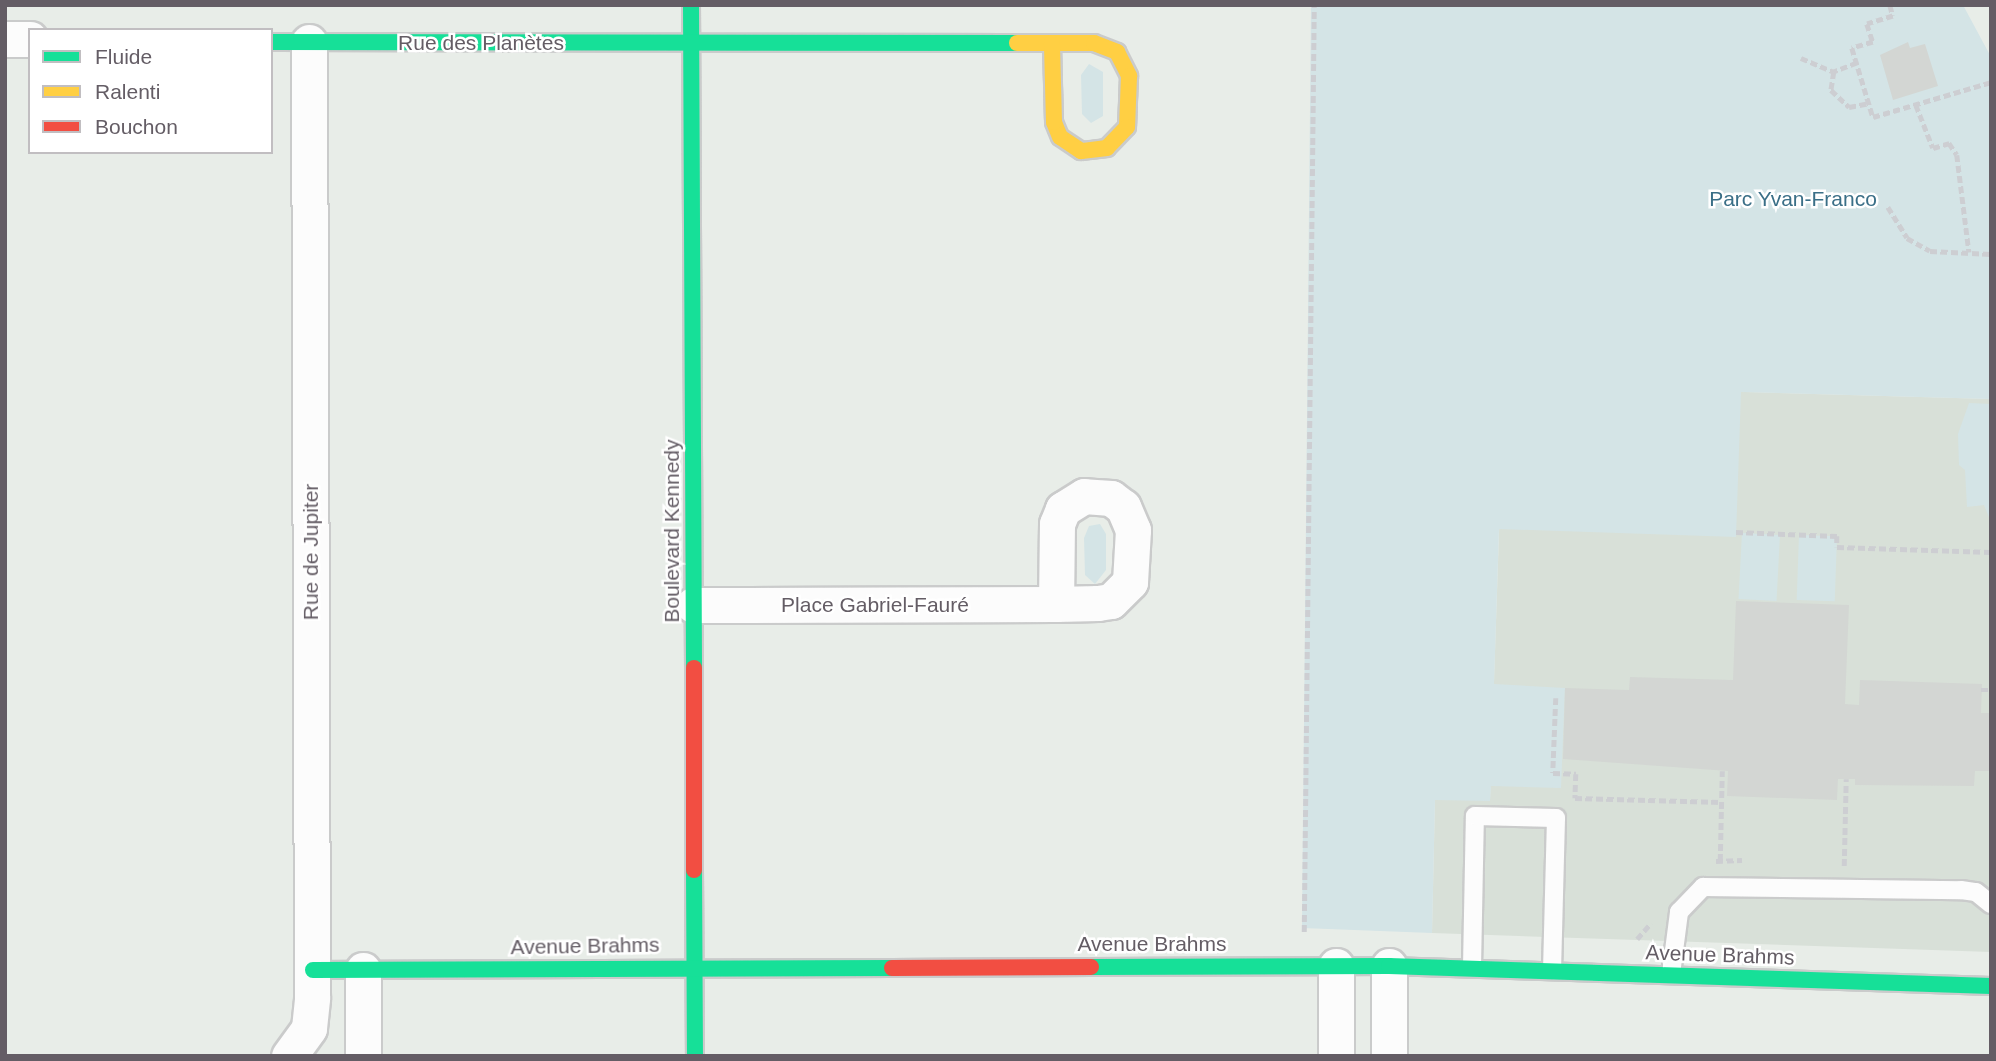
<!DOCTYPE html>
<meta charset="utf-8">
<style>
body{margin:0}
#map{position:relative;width:1996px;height:1061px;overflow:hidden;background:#e8ede8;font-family:Arial,sans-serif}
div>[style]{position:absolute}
.education>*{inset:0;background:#d8e0d8}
.green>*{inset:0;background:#d4e4e6;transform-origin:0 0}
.building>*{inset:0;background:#d3d6d3}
.path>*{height:4.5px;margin-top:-2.25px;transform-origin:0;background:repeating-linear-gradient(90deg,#cdced2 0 7px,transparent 0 10.5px)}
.roads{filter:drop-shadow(2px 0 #cacbcb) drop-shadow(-2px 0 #cacbcb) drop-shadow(0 2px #cacbcb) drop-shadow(0 -2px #cacbcb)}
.lane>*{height:18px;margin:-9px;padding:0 9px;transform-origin:9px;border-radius:9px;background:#fcfcfc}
.street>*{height:35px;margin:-17.5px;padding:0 17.5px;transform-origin:17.5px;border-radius:17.5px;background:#fcfcfc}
.fast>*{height:16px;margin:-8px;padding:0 8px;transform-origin:8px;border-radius:8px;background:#16e098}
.slow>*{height:16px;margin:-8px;padding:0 8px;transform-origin:8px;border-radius:8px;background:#ffcf43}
.jam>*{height:16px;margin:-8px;padding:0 8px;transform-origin:8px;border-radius:8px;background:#f24e42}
span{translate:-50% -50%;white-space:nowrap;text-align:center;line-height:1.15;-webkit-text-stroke:5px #fff;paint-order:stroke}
.street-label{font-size:21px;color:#645d65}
.park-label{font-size:21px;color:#3a6f87}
.frame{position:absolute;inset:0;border:7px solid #645d65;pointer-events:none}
.legend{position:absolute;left:28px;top:28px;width:245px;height:126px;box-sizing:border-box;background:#fff;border:2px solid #c1bec1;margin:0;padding:9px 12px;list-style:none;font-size:21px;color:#645d65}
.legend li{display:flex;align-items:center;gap:14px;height:35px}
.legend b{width:35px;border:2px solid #c1bec1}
</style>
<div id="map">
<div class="education">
<div style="clip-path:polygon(1504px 385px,1991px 399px,1991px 952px,1432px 933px,1435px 799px,1490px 800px)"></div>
</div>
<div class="green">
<div style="clip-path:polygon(1311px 5px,1963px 5px,1991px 57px,1991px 399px,1741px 392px,1736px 537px,1499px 529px,1494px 684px,1565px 688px,1561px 788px,1491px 786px,1490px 801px,1435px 800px,1432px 933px,1302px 928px)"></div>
<div style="clip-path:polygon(1089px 64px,1103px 72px,1103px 116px,1091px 123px,1082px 114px,1081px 75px)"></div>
<div style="clip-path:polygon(1969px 403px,1991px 404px,1991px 522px,1984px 505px,1967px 507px,1965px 470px,1959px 465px,1958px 434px)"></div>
<div style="clip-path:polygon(1100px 524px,1106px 534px,1106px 570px,1095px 584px,1085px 575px,1084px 538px,1089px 526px)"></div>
<div style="left:1742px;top:533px;width:38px;height:66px;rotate:3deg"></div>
<div style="left:1799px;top:535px;width:38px;height:65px;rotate:2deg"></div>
</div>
<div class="building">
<div style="clip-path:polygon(1908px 42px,1910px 48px,1925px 44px,1938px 86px,1893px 100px,1880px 55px)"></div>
<div style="clip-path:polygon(1736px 601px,1849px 605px,1845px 704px,1859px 705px,1860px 680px,1982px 684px,1981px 713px,1991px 713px,1991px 771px,1975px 771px,1974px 786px,1855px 785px,1855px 779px,1838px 779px,1837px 800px,1727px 796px,1728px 771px,1563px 759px,1565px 688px,1629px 690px,1630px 677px,1733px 680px)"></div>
</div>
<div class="path">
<div style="left:1890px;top:5px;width:11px;rotate:75deg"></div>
<div style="left:1893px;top:16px;width:27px;rotate:163deg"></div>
<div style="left:1867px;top:24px;width:19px;rotate:72deg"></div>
<div style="left:1873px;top:42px;width:22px;rotate:164deg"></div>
<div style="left:1852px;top:48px;width:72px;rotate:73.1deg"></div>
<div style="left:1873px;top:117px;width:123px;rotate:-16.5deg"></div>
<div style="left:1801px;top:58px;width:36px;rotate:23deg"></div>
<div style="left:1857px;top:63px;width:25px;rotate:159deg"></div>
<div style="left:1834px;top:72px;width:18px;rotate:99deg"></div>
<div style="left:1831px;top:90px;width:25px;rotate:43deg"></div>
<div style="left:1849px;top:107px;width:20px;rotate:-11deg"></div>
<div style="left:1916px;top:105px;width:46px;rotate:68.4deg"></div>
<div style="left:1933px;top:148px;width:17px;rotate:-17deg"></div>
<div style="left:1949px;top:143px;width:14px;rotate:56deg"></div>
<div style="left:1957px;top:155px;width:98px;rotate:82.9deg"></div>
<div style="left:1888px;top:207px;width:36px;rotate:58deg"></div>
<div style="left:1907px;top:238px;width:26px;rotate:29deg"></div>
<div style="left:1930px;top:251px;width:61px;rotate:2.8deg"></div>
<div style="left:1736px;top:532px;width:101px;rotate:2.3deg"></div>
<div style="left:1837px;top:536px;width:11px;rotate:90deg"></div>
<div style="left:1837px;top:547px;width:154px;rotate:1.9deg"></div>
<div style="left:1981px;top:690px;width:10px"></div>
<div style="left:1556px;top:698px;width:75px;rotate:92.3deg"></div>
<div style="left:1553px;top:773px;width:23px;rotate:2deg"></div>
<div style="left:1576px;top:774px;width:24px;rotate:92deg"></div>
<div style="left:1575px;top:798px;width:146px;rotate:1.6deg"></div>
<div style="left:1716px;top:861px;width:26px;rotate:-2deg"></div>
<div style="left:1720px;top:861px;width:90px;rotate:-88.7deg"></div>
<div style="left:1844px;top:866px;width:87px;rotate:-88.7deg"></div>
<div style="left:1304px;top:932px;width:927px;rotate:-89.38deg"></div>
<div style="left:1637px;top:939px;width:21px;rotate:-49deg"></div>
</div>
<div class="roads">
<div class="lane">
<div style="left:1472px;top:967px;width:151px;rotate:-88.9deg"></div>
<div style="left:1475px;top:816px;width:81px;rotate:1.4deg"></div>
<div style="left:1556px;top:818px;width:152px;rotate:91.5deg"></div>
<div style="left:1671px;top:974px;width:63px;rotate:-82.6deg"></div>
<div style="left:1679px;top:912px;width:35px;rotate:-46deg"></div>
<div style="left:1703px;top:887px;width:258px;rotate:0.7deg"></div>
<div style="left:1961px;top:890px;width:15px;rotate:8deg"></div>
<div style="left:1976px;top:892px;width:19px;rotate:39deg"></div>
</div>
<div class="street">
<div style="left:5px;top:39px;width:25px"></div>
<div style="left:693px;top:605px;width:54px"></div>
<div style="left:747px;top:605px;width:309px;rotate:-0.2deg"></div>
<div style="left:1056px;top:604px;width:42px;rotate:-1.4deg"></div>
<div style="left:1098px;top:603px;width:13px;rotate:-9deg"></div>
<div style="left:1111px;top:601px;width:27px;rotate:-45deg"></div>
<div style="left:1130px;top:582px;width:52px;rotate:-86.7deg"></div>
<div style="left:1133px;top:530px;width:25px;rotate:-113deg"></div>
<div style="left:1123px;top:507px;width:15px;rotate:-143deg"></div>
<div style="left:1111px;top:498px;width:27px;rotate:-176deg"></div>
<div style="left:1084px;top:496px;width:25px;rotate:148deg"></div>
<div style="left:1063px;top:509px;width:16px;rotate:112deg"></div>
<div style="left:1057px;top:524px;width:80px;rotate:90.7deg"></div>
<div style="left:1336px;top:966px;width:90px;rotate:90deg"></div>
<div style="left:363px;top:970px;width:86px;rotate:90deg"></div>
<div style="left:289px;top:1056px;width:34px;rotate:-54deg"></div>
<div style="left:309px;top:1028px;width:31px;rotate:-84deg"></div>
<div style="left:312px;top:997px;width:955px;rotate:-90.18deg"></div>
<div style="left:1389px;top:1056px;width:90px;rotate:-90deg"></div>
</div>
<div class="fast">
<div style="left:691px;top:5px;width:663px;rotate:89.74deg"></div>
<div style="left:271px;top:42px;width:746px;rotate:0.08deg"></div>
<div style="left:694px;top:870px;width:186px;rotate:89.7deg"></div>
<div style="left:1091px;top:967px;width:298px;rotate:-0.2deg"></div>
<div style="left:1389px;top:966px;width:602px;rotate:1.9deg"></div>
<div style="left:313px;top:970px;width:579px;rotate:-0.2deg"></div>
</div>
<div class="slow">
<div style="left:1017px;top:43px;width:77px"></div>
<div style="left:1094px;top:43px;width:25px;rotate:21deg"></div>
<div style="left:1117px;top:52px;width:27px;rotate:63deg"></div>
<div style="left:1129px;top:76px;width:51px;rotate:92.2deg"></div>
<div style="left:1127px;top:127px;width:29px;rotate:134deg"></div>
<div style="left:1107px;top:148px;width:26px;rotate:173deg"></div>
<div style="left:1081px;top:151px;width:25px;rotate:-146deg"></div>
<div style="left:1060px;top:137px;width:16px;rotate:-112deg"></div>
<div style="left:1054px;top:122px;width:79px;rotate:-91.5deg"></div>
</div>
<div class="jam">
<div style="left:694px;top:668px;width:202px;rotate:90deg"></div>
<div style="left:892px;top:968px;width:199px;rotate:-0.3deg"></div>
</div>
</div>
<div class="street-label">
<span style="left:481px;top:43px">Rue des Planètes</span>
<span style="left:672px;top:531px;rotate:-90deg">Boulevard Kennedy</span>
<span style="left:311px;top:552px;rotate:-90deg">Rue de Jupiter</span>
<span style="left:875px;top:605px">Place Gabriel-Fauré</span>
<span style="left:1152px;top:944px">Avenue Brahms</span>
<span style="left:585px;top:946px;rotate:-1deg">Avenue Brahms</span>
<span style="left:1720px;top:955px;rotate:2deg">Avenue Brahms</span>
</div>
<div class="park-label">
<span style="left:1793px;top:199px">Parc Yvan-Franco</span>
</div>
<div class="frame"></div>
<ul class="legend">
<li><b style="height:9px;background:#16e098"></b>Fluide</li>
<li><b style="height:9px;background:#ffcf43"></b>Ralenti</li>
<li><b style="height:9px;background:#f24e42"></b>Bouchon</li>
</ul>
</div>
